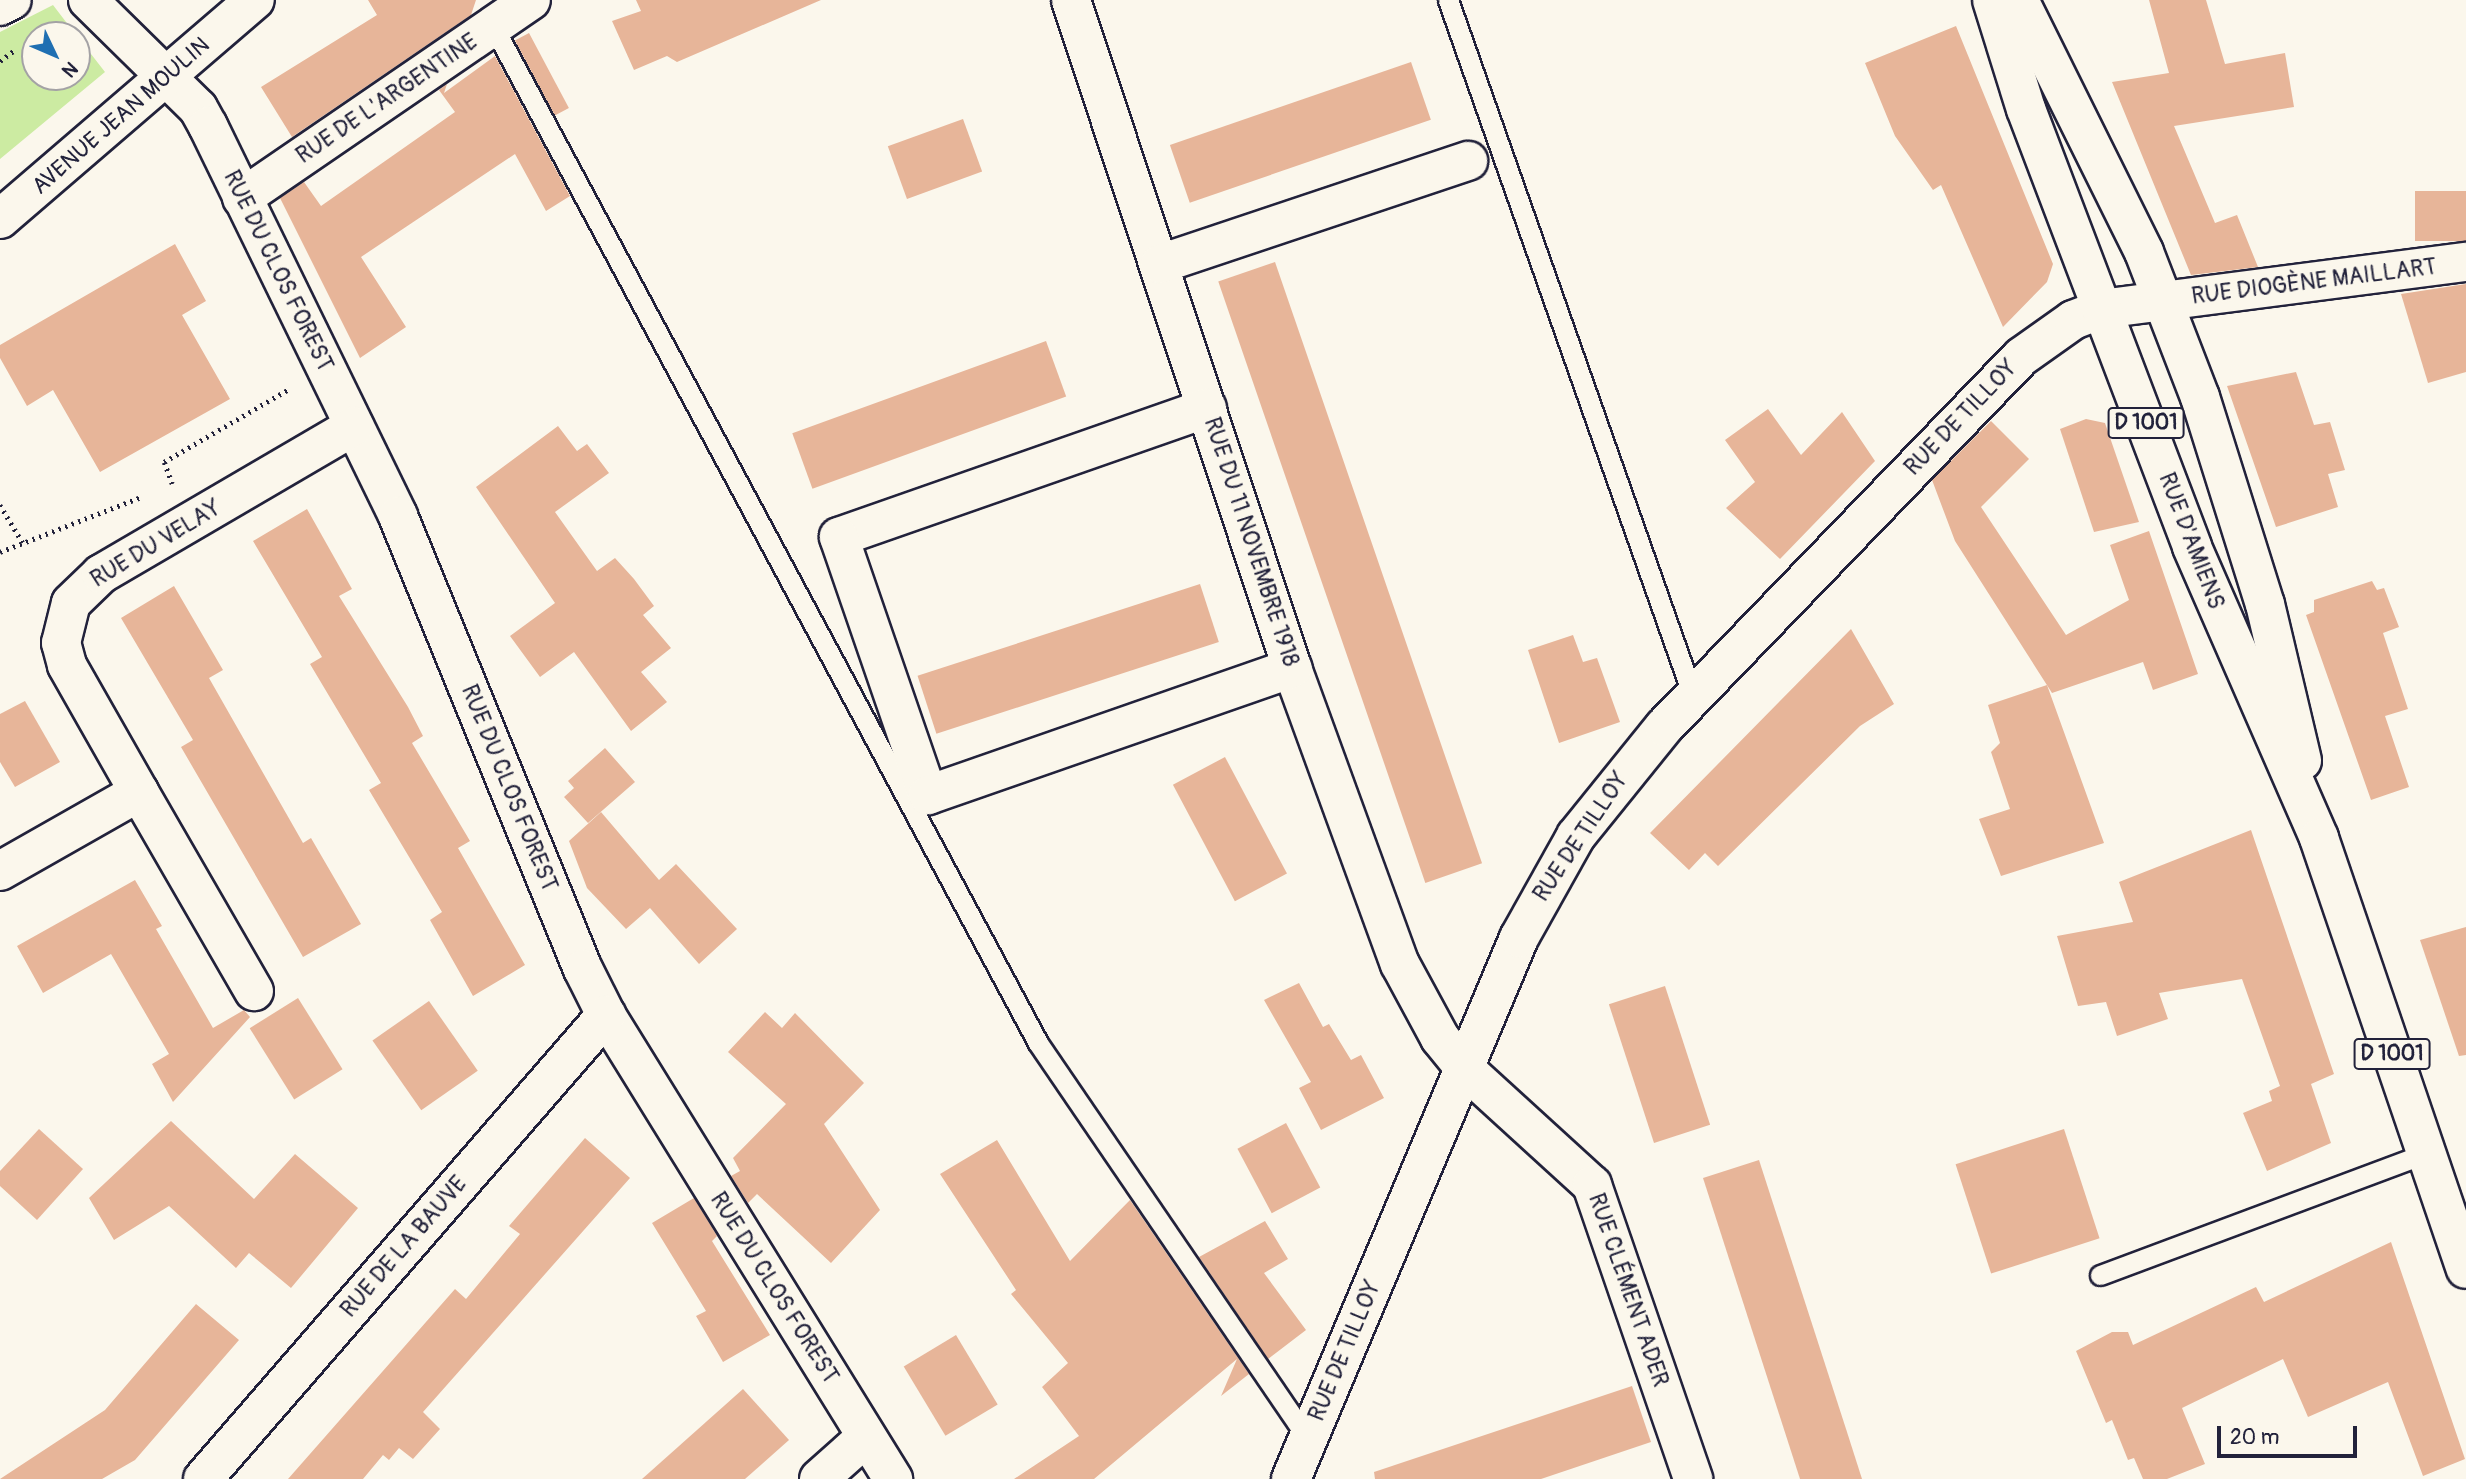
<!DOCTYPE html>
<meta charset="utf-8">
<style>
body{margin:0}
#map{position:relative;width:2466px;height:1479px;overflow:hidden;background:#fbf7ec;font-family:Pangolin,sans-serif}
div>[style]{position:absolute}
.green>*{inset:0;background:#cceba2}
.building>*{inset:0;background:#e7b599;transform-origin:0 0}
.path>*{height:4.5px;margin-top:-2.25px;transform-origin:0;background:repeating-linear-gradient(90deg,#22223b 0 2px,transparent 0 7px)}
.roads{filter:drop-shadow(2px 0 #22223b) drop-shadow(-2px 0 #22223b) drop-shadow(0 2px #22223b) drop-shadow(0 -2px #22223b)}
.lane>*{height:19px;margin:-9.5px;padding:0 9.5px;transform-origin:9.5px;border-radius:9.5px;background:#fbf7ec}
.street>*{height:38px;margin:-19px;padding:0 19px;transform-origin:19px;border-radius:19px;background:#fbf7ec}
.secondary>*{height:38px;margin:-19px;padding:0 19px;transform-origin:19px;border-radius:19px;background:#fbf7ec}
.primary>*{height:38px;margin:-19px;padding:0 19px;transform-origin:19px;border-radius:19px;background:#fbf7ec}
span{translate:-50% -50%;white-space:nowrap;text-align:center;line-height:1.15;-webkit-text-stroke:5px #fbf7ec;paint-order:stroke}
.shield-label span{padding:2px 5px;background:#fbf7ec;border:2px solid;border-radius:5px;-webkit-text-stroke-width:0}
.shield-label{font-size:21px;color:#22223b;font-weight:700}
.street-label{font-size:23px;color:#22223b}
.north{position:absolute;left:21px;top:21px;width:70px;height:70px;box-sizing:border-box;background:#fbf7ec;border:2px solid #a4a2a5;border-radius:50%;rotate:134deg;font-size:19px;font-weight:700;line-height:28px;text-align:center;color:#22223b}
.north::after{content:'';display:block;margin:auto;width:24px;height:32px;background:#1f6fb2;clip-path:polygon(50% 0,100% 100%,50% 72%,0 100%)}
.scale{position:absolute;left:2217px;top:1426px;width:140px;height:32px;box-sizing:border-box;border:4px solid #22223b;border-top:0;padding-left:9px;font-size:21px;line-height:24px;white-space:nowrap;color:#22223b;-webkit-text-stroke:5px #fbf7ec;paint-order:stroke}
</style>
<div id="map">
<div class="green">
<div style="clip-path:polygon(53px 5px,76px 35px,35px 35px,35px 77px,77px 77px,77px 36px,105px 72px,0 159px,0 32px)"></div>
</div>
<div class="building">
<div style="clip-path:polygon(368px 0,476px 0,471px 15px,292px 137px,261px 87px,377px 15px)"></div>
<div style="clip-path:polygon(636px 0,821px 0,677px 62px,667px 56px,634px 70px,612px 21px,641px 11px)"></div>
<div style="clip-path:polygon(2149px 0,2206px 0,2225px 64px,2285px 53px,2294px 107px,2174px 126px,2215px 223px,2237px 215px,2258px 267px,2191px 275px,2112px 82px,2169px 73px)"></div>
<div style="clip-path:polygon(1956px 26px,2053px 264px,2047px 282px,2003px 327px,1941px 185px,1933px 190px,1895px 136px,1865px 63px)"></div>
<div style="left:529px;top:33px;width:85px;height:16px;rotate:62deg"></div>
<div style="clip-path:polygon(495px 56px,570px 196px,546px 211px,515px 154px,361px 257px,406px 327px,360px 358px,280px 198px,304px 182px,321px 206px,455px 112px,439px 90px,447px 84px,444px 93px)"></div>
<div style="left:1411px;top:62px;width:61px;height:255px;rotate:71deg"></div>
<div style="left:963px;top:119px;width:56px;height:80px;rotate:70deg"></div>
<div style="left:2466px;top:191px;width:50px;height:51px;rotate:90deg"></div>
<div style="clip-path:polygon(175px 244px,206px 301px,182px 315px,230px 399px,100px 472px,53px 390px,27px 406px,0 358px,0 345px)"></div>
<div style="left:1275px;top:262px;width:636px;height:60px;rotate:71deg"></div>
<div style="clip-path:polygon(2466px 284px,2466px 372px,2428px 383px,2401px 294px)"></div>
<div style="left:1046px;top:341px;width:59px;height:270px;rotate:70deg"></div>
<div style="clip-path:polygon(2296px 372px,2314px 425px,2330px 422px,2345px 470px,2328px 474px,2338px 507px,2276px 527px,2227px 386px)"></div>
<div style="clip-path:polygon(1768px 409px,1801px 455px,1842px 412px,1875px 461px,1780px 559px,1726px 508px,1755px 482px,1725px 440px)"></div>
<div style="clip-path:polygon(2086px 419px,2105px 423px,2139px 522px,2094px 532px,2060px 429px)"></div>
<div style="clip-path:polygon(1991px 421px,2029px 459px,1981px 507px,2066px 635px,2129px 600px,2110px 545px,2149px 531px,2198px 674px,2153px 690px,2143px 662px,2052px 693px,1955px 541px,1932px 480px)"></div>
<div style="clip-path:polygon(558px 426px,577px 451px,587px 444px,609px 473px,555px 512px,597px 571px,615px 558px,634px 579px,654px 606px,643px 615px,671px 648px,641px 672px,667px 702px,631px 731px,574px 652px,540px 677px,510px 636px,555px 603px,476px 487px)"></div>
<div style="clip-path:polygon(307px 509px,352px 589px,339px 596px,408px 707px,423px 736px,412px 743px,470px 841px,458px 848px,525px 965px,473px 996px,430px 920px,442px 912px,369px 790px,381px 783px,310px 664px,322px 657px,253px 541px)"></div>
<div style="clip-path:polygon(2372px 581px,2377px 590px,2384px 588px,2399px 627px,2383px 633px,2408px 709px,2385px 716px,2409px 787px,2371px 800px,2306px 615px,2314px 612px,2314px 600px)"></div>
<div style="left:1200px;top:584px;width:61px;height:297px;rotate:72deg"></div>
<div style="clip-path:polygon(174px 586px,223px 670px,209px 678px,303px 843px,311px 838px,361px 924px,303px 957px,181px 747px,193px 740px,121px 618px)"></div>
<div style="clip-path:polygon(1851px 629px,1894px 704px,1860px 726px,1718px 866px,1705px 853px,1689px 870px,1650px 833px)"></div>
<div style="clip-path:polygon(1573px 635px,1583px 662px,1597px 658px,1620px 722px,1559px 743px,1528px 650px)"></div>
<div style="clip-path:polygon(2047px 685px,2104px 843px,2001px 876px,1979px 819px,2010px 809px,1991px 752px,2000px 743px,1988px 705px)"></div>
<div style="clip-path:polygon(25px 701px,60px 762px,15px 787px,0 762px,0 714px)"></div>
<div style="clip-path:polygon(605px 748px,635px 782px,588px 823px,564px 797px,574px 788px,568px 781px)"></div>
<div style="left:1225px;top:757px;width:132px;height:59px;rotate:62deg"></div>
<div style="clip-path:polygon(601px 812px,659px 880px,676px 864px,737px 929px,699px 964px,650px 908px,626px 929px,587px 888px,569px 841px)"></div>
<div style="clip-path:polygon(2251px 830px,2334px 1074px,2311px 1084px,2331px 1143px,2267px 1171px,2243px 1113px,2272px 1101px,2269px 1091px,2280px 1086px,2242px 979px,2159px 993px,2168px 1019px,2117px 1036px,2106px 1002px,2078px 1006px,2057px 936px,2133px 922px,2119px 882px)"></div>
<div style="clip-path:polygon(135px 880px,162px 926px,156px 929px,213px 1028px,244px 1010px,250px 1017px,173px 1102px,152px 1064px,169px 1054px,111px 954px,43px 993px,17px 946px)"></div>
<div style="clip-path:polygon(2466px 927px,2466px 1055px,2459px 1056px,2420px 940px)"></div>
<div style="clip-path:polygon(1299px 983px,1323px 1027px,1329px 1024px,1351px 1060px,1361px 1055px,1384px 1098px,1321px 1130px,1299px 1088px,1311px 1082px,1264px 1000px)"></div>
<div style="left:1665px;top:986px;width:146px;height:59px;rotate:72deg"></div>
<div style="left:298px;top:998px;width:84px;height:57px;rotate:58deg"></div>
<div style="left:429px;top:1001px;width:85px;height:69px;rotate:55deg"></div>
<div style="clip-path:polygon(765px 1012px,782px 1028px,795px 1013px,864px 1083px,824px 1124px,880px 1210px,831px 1263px,757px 1194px,748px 1203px,731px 1176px,740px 1171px,733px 1158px,786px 1104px,728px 1052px)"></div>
<div style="clip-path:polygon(171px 1121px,254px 1199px,295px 1154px,358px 1208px,291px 1288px,249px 1253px,236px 1268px,169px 1206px,114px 1240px,89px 1198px)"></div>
<div style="left:1286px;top:1123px;width:73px;height:55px;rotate:62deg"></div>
<div style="clip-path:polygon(39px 1129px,83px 1169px,37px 1220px,0 1186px,0 1171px)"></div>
<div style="left:2064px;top:1129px;width:115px;height:114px;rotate:72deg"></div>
<div style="clip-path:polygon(585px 1138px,630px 1178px,423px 1412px,440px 1429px,413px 1459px,399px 1448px,389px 1460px,383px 1455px,363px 1479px,288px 1479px,455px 1289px,466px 1299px,520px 1234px,509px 1226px)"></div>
<div style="clip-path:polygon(997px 1140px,1070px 1261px,1130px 1200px,1249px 1374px,1221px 1396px,1237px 1359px,1094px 1479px,1014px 1479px,1079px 1436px,1042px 1387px,1068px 1363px,1011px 1294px,1016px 1290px,940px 1174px)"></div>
<div style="clip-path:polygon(1759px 1160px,1847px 1432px,1862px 1479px,1800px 1479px,1703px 1178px)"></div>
<div style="clip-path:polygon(694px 1198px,717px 1236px,712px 1241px,770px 1335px,723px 1362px,696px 1316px,706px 1311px,652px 1223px)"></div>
<div style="clip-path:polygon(1265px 1221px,1288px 1259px,1264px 1273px,1306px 1330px,1268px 1359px,1199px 1257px)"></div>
<div style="clip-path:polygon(2391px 1242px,2465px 1459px,2423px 1476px,2388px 1382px,2308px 1417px,2283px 1359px,2182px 1408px,2205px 1464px,2167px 1479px,2143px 1479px,2134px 1458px,2128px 1460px,2112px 1420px,2106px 1423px,2076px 1351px,2112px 1332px,2128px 1332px,2133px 1345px,2256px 1287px,2264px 1302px)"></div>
<div style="clip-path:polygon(196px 1304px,239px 1340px,135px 1460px,102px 1479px,0 1479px,105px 1410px)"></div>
<div style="left:956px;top:1335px;width:81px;height:61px;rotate:59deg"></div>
<div style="clip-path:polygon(1632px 1386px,1651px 1442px,1541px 1479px,1375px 1479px,1374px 1472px)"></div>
<div style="clip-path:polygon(743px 1389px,789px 1440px,745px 1479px,642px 1479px)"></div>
</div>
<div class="path">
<div style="left:0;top:61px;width:20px;rotate:-37deg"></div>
<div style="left:172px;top:484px;width:23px;rotate:-110deg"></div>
<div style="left:164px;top:462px;width:143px;rotate:-30.3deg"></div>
<div style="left:0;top:505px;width:44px;rotate:58.8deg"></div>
<div style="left:0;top:552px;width:151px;rotate:-21.3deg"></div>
</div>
<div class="roads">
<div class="lane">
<div style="left:1448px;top:0;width:738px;rotate:70.61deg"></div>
<div style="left:493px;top:26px;width:1154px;rotate:61.81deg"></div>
<div style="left:1038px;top:1043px;width:479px;rotate:55.7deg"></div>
<div style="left:2100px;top:1275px;width:348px;rotate:-20.5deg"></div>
</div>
<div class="street">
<div style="left:88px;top:0;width:154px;rotate:44.5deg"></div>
<div style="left:198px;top:108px;width:21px;rotate:61deg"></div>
<div style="left:208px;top:126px;width:434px;rotate:64deg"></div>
<div style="left:398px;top:516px;width:489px;rotate:67.8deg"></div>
<div style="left:583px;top:969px;width:51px;rotate:63.4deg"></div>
<div style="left:606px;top:1015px;width:546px;rotate:58.26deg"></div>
<div style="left:1071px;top:0;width:704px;rotate:71.69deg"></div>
<div style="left:1292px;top:668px;width:315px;rotate:70deg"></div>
<div style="left:1400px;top:964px;width:84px;rotate:61.6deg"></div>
<div style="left:1440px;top:1038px;width:40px;rotate:51deg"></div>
<div style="left:1465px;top:1069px;width:172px;rotate:42.4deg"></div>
<div style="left:1592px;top:1185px;width:311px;rotate:71deg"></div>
<div style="left:0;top:6px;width:13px;rotate:-27deg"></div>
<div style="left:242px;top:198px;width:350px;rotate:-34.4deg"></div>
<div style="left:1160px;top:264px;width:325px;rotate:-18.5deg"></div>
<div style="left:1207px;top:408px;width:390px;rotate:160.7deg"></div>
<div style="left:839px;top:537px;width:273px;rotate:71deg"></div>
<div style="left:928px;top:795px;width:386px;rotate:-19.2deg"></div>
<div style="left:139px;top:792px;width:230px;rotate:60deg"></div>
<div style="left:0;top:871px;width:160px;rotate:-29.6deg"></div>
<div style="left:139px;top:792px;width:146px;rotate:-119.6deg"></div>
<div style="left:67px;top:665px;width:23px;rotate:-105deg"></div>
<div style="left:61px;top:643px;width:41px;rotate:-76deg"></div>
<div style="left:71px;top:603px;width:42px;rotate:-44deg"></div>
<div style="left:101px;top:574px;width:293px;rotate:-30.3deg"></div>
<div style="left:203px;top:1479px;width:615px;rotate:-49.02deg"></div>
<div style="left:819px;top:1479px;width:63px;rotate:-41.8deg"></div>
<div style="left:1291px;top:1479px;width:587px;rotate:-67.15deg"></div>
<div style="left:1519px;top:938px;width:117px;rotate:-60.8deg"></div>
<div style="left:1576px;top:836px;width:140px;rotate:-51.1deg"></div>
<div style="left:1664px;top:727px;width:514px;rotate:-46.02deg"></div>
<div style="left:2021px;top:357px;width:64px;rotate:-35.4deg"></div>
<div style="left:2073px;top:320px;width:31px;rotate:-21deg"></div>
<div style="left:2102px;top:309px;width:367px;rotate:-7.4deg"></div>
</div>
<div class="secondary">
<div style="left:0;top:219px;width:336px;rotate:-40.7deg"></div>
</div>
<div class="primary">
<div style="left:1992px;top:0;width:114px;rotate:72.7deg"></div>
<div style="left:2026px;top:109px;width:468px;rotate:69.2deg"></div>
<div style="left:2192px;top:547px;width:318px;rotate:66.4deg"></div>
<div style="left:2319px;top:838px;width:455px;rotate:71.2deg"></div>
<div style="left:2019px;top:0;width:281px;rotate:63.6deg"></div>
<div style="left:2144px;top:252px;width:155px;rotate:68.9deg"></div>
<div style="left:2200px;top:397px;width:217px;rotate:72.6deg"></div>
<div style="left:2265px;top:604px;width:161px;rotate:76.7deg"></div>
</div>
</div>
<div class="shield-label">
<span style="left:2146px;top:423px">D 1001</span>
<span style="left:2392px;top:1054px">D 1001</span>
</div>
<div class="street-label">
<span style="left:387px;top:99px;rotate:-34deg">RUE DE L'ARGENTINE</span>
<span style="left:121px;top:116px;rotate:-41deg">AVENUE JEAN MOULIN</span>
<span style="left:278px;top:271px;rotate:64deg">RUE DU CLOS FOREST</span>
<span style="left:2314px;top:282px;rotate:-7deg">RUE DIOGÈNE MAILLART</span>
<span style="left:1961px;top:418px;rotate:-46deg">RUE DE TILLOY</span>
<span style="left:2191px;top:541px;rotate:69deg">RUE D'AMIENS</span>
<span style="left:1251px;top:542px;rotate:72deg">RUE DU 11 NOVEMBRE 1918</span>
<span style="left:156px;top:544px;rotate:-31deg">RUE DU VELAY</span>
<span style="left:509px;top:788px;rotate:68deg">RUE DU CLOS FOREST</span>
<span style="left:1581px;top:837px;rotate:-56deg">RUE DE TILLOY</span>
<span style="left:404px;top:1247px;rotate:-49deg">RUE DE LA BAUVE</span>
<span style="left:774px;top:1288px;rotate:58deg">RUE DU CLOS FOREST</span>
<span style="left:1628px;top:1290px;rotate:71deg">RUE CLÉMENT ADER</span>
<span style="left:1345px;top:1351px;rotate:-67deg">RUE DE TILLOY</span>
</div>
<div class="north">N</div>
<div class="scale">20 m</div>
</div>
